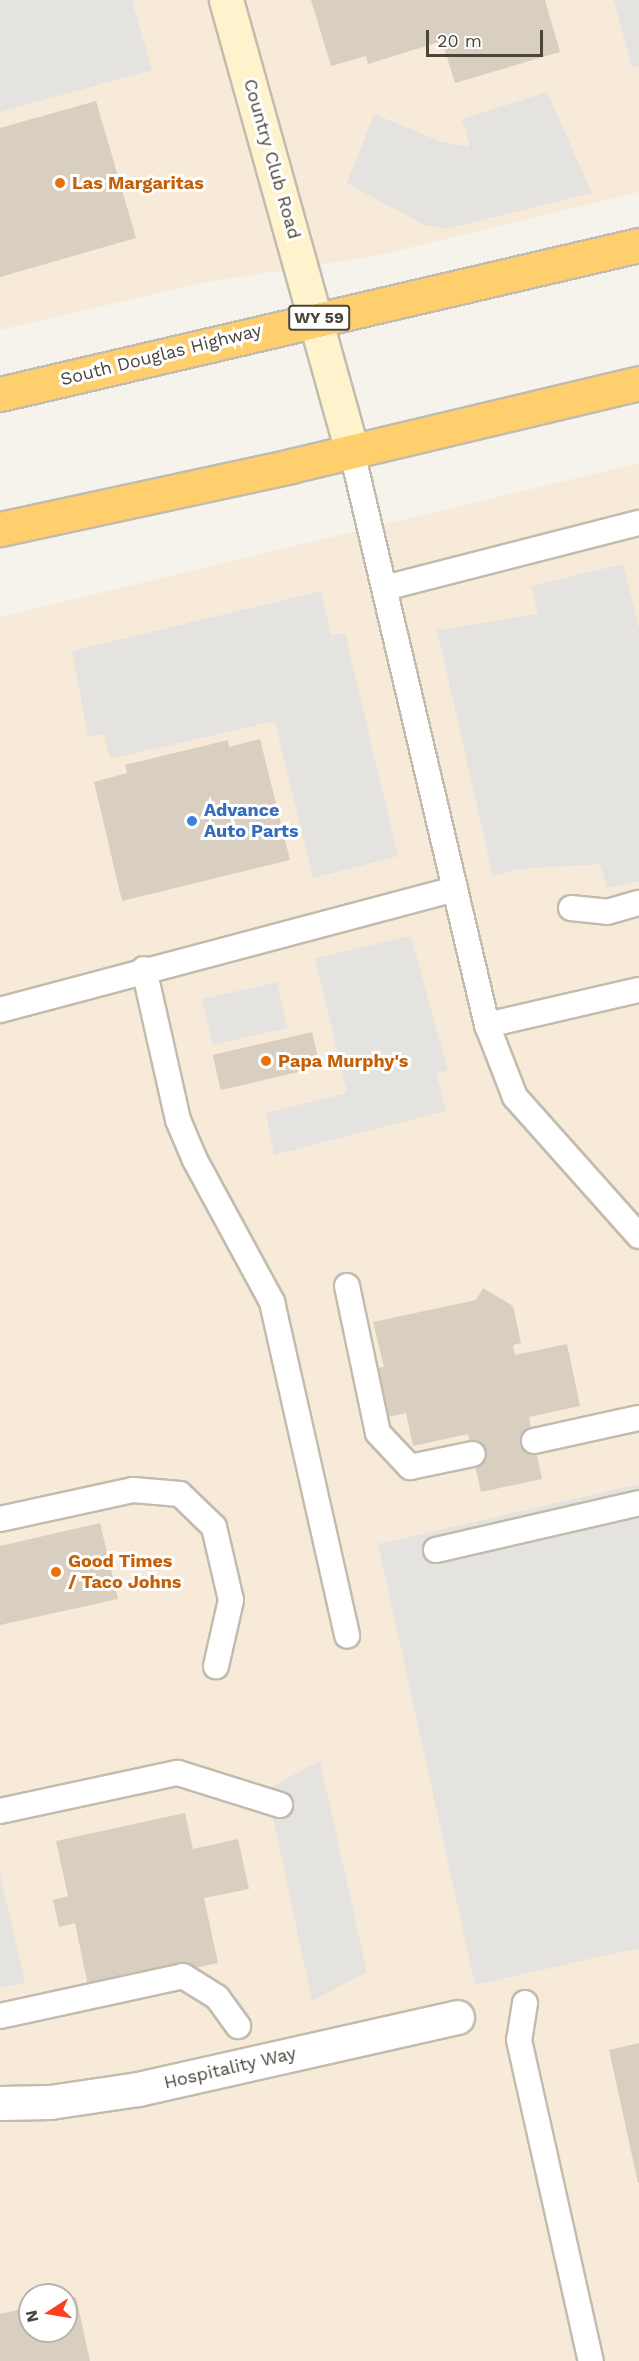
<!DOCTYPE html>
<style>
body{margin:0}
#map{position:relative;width:639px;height:2361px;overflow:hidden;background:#f6f3ec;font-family:"Work Sans",sans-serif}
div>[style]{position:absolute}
.commercial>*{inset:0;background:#f7ead8}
.parking>*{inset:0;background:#e5e3e0;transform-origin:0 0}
.building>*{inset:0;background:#d8cfc1;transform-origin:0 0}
.roads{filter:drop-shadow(2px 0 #c2bbae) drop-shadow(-2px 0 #c2bbae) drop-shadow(0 2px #c2bbae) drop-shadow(0 -2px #c2bbae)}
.lane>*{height:24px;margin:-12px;padding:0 12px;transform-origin:12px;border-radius:12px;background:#fff}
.street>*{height:33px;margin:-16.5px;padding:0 16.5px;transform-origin:16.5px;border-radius:16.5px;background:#fff}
.secondary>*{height:33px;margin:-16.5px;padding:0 16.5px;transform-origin:16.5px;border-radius:16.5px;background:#fff3cd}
.highway>*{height:33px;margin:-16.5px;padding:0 16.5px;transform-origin:16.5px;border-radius:16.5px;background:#ffcf6e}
.dots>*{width:16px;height:16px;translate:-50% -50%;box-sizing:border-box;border:3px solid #fff;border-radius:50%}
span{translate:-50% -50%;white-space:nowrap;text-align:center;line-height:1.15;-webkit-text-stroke:6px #fff;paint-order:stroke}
.shield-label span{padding:2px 4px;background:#fff;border:2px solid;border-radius:4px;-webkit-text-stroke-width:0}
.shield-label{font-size:16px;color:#4b4439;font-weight:700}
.street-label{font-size:18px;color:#4b4439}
.food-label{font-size:18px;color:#c56008;font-weight:700}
.left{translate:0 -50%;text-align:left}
.shop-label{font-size:18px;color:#366cbe;font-weight:700}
.north{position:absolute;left:18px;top:2283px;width:60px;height:60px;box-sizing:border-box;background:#fff;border:2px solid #b7b4b0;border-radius:50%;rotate:258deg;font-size:16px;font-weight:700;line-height:24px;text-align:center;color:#4b4439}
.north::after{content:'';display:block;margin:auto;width:21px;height:27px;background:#fc3f1d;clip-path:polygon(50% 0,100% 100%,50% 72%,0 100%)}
.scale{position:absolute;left:426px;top:30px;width:117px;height:27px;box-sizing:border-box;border:3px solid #4b4439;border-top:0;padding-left:8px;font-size:18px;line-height:21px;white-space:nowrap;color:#4b4439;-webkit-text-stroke:4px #fff;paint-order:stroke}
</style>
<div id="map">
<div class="commercial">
<div style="clip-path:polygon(0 0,639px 0,639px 192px,376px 256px,201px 283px,0 330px)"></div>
<div style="clip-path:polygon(evenodd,639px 463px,639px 2361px,0 2361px,0 617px,639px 463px,30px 2295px,66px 2295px,66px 2331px,30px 2331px,30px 2295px)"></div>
</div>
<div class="parking">
<div style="clip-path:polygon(0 0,132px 0,152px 70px,0 112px)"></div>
<div style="clip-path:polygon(614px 0,639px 0,639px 66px,632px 68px)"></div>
<div style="clip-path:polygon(547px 92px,592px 193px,446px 229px,424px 225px,347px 183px,374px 114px,442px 142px,470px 147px,462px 119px)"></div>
<div style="clip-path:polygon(623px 564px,639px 628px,639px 881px,607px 888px,600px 864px,520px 869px,493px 876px,437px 630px,538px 614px,531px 586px)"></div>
<div style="clip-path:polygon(321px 591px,331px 635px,345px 633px,398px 856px,313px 878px,275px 721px,110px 759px,104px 734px,88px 737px,72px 651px)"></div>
<div style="clip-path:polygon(411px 936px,448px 1071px,436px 1072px,446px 1111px,274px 1155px,266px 1113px,347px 1093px,315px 958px)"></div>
<div style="left:277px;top:982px;width:47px;height:77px;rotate:77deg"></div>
<div style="clip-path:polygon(639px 1484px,639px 1948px,475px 1985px,378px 1544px)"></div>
<div style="clip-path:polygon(320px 1761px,367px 1972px,312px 2001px,267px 1789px)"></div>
<div style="clip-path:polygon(0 1873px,25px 1983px,0 1988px)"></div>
</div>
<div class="building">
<div style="clip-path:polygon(311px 0,545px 0,560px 52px,455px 83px,442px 41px,368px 64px,366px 56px,331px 66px)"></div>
<div style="clip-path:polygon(96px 101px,136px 238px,0 277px,0 128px)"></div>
<div style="clip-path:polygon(260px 739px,290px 860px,122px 901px,94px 782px,127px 773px,125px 765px,228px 740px,229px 747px)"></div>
<div style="left:312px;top:1032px;width:36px;height:102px;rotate:77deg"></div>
<div style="clip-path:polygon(483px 1288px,513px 1306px,521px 1343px,513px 1345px,515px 1355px,567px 1344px,580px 1406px,529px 1417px,542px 1479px,481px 1492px,468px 1434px,413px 1446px,406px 1413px,388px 1417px,377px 1368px,384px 1367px,373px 1322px,476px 1300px)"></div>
<div style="clip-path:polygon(100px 1523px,118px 1599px,0 1625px,0 1546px)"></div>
<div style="clip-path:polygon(185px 1813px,193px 1849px,238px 1839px,249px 1889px,204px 1898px,218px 1963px,89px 1991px,75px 1923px,59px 1927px,53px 1900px,68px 1896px,56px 1841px)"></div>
<div style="clip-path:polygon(639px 2043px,639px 2183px,638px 2183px,609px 2050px)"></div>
<div style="clip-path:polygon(76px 2297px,90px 2361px,0 2361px,0 2314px,30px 2307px,30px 2331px,66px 2331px,66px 2299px)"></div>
</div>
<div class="roads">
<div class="lane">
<div style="left:352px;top:452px;width:589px;rotate:76.74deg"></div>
<div style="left:487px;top:1025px;width:77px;rotate:68.7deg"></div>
<div style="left:515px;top:1097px;width:186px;rotate:48.3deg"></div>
<div style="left:385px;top:588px;width:262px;rotate:-14.4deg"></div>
<div style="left:571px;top:908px;width:36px;rotate:6deg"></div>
<div style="left:607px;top:912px;width:33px;rotate:-16deg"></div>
<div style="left:144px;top:969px;width:155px;rotate:77.3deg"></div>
<div style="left:178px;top:1120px;width:43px;rotate:67deg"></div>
<div style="left:195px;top:1160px;width:162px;rotate:61.5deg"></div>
<div style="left:272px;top:1302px;width:342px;rotate:77.3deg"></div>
<div style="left:0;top:1010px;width:471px;rotate:-14.9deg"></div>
<div style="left:487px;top:1025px;width:156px;rotate:-13deg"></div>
<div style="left:347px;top:1286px;width:150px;rotate:78.1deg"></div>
<div style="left:378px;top:1433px;width:47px;rotate:46.7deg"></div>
<div style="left:410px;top:1467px;width:64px;rotate:-11.7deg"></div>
<div style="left:534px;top:1441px;width:107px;rotate:-12.4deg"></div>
<div style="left:0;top:1519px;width:136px;rotate:-12.3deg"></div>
<div style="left:133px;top:1490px;width:47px;rotate:4.9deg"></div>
<div style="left:180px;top:1494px;width:47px;rotate:44.1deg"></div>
<div style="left:214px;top:1527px;width:75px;rotate:76.9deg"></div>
<div style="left:231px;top:1600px;width:68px;rotate:102.8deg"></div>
<div style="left:436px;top:1550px;width:208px;rotate:-13deg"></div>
<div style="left:0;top:1811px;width:182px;rotate:-12.1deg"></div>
<div style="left:178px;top:1773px;width:107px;rotate:17.4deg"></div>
<div style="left:525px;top:2003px;width:37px;rotate:99deg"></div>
<div style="left:519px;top:2040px;width:329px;rotate:77.4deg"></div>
<div style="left:0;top:2016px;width:187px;rotate:-12.3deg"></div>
<div style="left:183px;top:1976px;width:40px;rotate:32deg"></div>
<div style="left:217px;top:1997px;width:36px;rotate:54deg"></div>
</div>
<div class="street">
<div style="left:0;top:2103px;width:50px;rotate:-1.1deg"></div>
<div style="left:50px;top:2102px;width:89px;rotate:-8.4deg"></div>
<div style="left:138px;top:2089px;width:327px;rotate:-12.7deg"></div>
</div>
<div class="secondary">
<div style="left:226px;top:0;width:469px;rotate:74.4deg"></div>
</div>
<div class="highway">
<div style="left:0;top:394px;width:656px;rotate:-13.13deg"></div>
<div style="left:0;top:529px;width:298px;rotate:-12.2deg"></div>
<div style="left:291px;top:466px;width:358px;rotate:-13.4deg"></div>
</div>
</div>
<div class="dots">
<div style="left:60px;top:183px;background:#e8710a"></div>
<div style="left:192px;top:821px;background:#3f7fe0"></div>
<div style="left:266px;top:1061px;background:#e8710a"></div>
<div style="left:56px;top:1572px;background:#e8710a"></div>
</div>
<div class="shield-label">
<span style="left:319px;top:318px">WY 59</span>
</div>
<div class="street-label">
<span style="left:272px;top:159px;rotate:74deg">Country Club Road</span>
<span style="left:161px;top:355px;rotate:-14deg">South Douglas Highway</span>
<span style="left:230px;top:2068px;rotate:-13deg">Hospitality Way</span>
</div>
<div class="food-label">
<span class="left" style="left:72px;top:183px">Las Margaritas</span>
<span class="left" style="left:278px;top:1061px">Papa Murphy's</span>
<span class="left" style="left:68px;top:1572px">Good Times<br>/ Taco Johns</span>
</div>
<div class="shop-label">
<span class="left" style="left:204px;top:821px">Advance<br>Auto Parts</span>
</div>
<div class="north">N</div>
<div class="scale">20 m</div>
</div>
